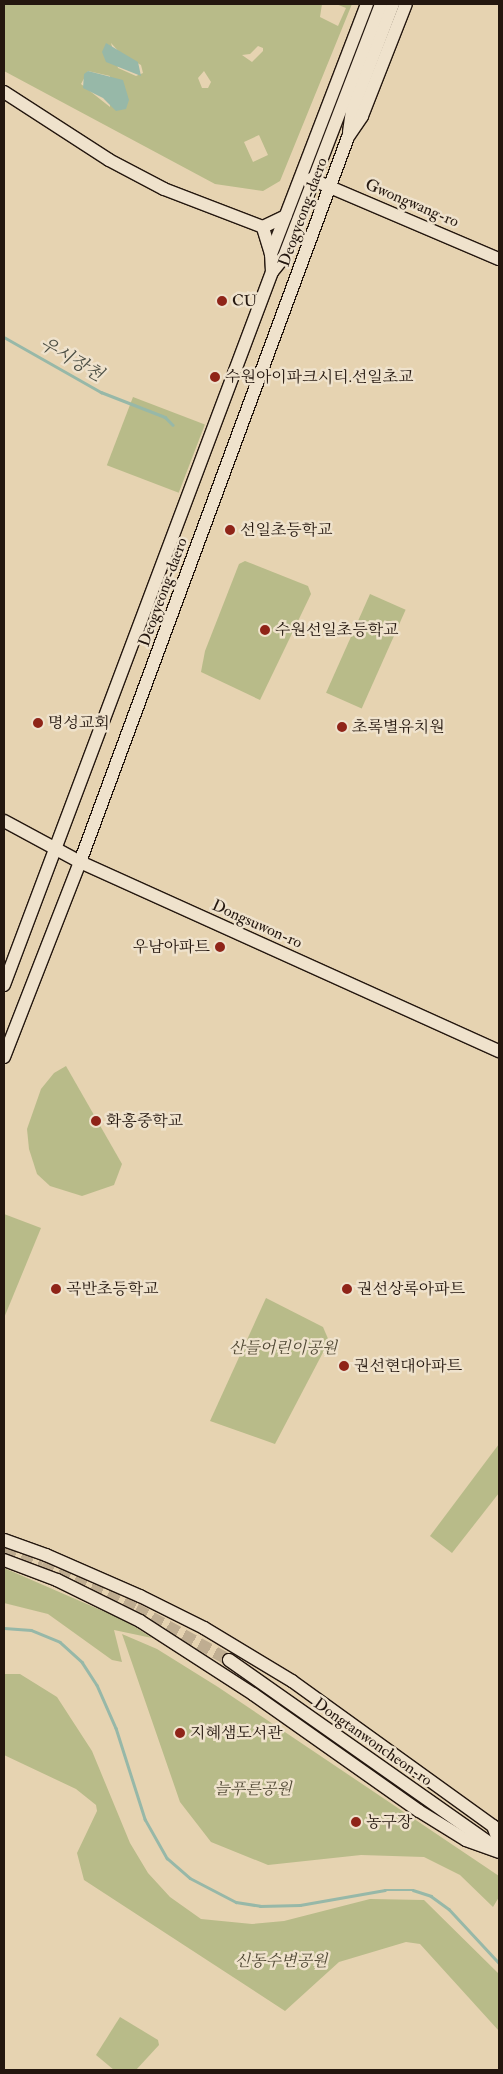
<!DOCTYPE html>
<meta charset="utf-8">
<style>
body{margin:0}
#map{position:relative;width:503px;height:2074px;overflow:hidden;background:#e6d3b1;font-family:"IM FELL Double Pica","Noto Serif KR",serif}
div>[style]{position:absolute}
.green>*{inset:0;background:#b8bb89;transform-origin:0 0}
.water>*{inset:0;background:#97b8a8}
.stream>*{height:2.5px;margin:-1.25px;padding:0 1.25px;transform-origin:1.25px;border-radius:1.25px;background:#97b8a8}
.secondary-tunnel>*{height:12px;margin-top:-6px;transform-origin:0;background:repeating-linear-gradient(90deg,#bfad91 0 12px,transparent 0 18px)}
.roads{filter:drop-shadow(1px 0 #24170f) drop-shadow(-1px 0 #24170f) drop-shadow(0 1px #24170f) drop-shadow(0 -1px #24170f)}
.secondary>*{height:12px;margin:-6px;padding:0 6px;transform-origin:6px;border-radius:6px;background:#efe2cc}
.dots>*{width:14px;height:14px;translate:-50% -50%;box-sizing:border-box;border:2px solid #efe2cc;border-radius:50%}
span{translate:-50% -50%;white-space:nowrap;text-align:center;line-height:1.15;-webkit-text-stroke:5px #efe2cc;paint-order:stroke}
.street-label{font-size:16px;color:#24170f}
.poi-label{font-size:16px;color:#24170f}
.left{translate:0 -50%;text-align:left}
.right{translate:-100% -50%;text-align:right}
.park-label{font-size:16px;color:#504834;font-style:italic}
.water-label{font-size:18px;color:#4c4f45;font-style:italic}
.frame{position:absolute;inset:0;border:5px solid #24170f;pointer-events:none}
</style>
<div id="map">
<div class="green">
<div style="clip-path:polygon(evenodd,4px 4px,322px 4px,320px 17px,338px 26px,346px 8px,336px 4px,352px 4px,280px 181px,263px 191px,215px 184px,4px 71px,4px 4px,111px 43px,121px 54px,141px 65px,143px 73px,136px 76px,118px 68px,111px 43px,4px 4px,258px 46px,263px 48px,263px 51px,252px 62px,242px 55px,250px 54px,258px 46px,4px 4px,88px 71px,110px 76px,110px 107px,81px 84px,88px 71px,4px 4px,204px 71px,211px 82px,208px 88px,202px 88px,198px 78px,204px 71px,4px 4px,259px 135px,268px 155px,253px 162px,244px 142px,259px 135px)"></div>
<div style="left:133px;top:397px;width:77px;height:73px;rotate:21deg"></div>
<div style="clip-path:polygon(245px 561px,308px 586px,311px 594px,260px 700px,201px 672px,205px 651px,239px 564px)"></div>
<div style="left:370px;top:594px;width:39px;height:108px;rotate:24deg"></div>
<div style="clip-path:polygon(66px 1066px,122px 1164px,114px 1185px,82px 1196px,50px 1186px,37px 1174px,29px 1149px,27px 1129px,41px 1089px,54px 1073px)"></div>
<div style="clip-path:polygon(4px 1214px,41px 1228px,4px 1318px)"></div>
<div style="clip-path:polygon(266px 1298px,323px 1327px,329px 1341px,275px 1444px,210px 1421px)"></div>
<div style="clip-path:polygon(499px 1444px,499px 1493px,452px 1553px,430px 1536px)"></div>
<div style="clip-path:polygon(4px 1568px,126px 1621px,152px 1638px,114px 1630px,122px 1662px,112px 1660px,48px 1614px,4px 1603px)"></div>
<div style="clip-path:polygon(122px 1634px,157px 1649px,218px 1687px,499px 1876px,499px 1897px,493px 1907px,460px 1875px,424px 1857px,361px 1855px,268px 1865px,211px 1842px,180px 1802px)"></div>
<div style="clip-path:polygon(4px 1674px,20px 1674px,57px 1697px,92px 1751px,130px 1843px,148px 1873px,170px 1897px,201px 1919px,252px 1924px,284px 1921px,370px 1899px,424px 1900px,499px 1974px,499px 2031px,420px 1944px,406px 1942px,339px 1962px,285px 2011px,84px 1880px,77px 1853px,97px 1811px,96px 1805px,76px 1789px,4px 1755px)"></div>
<div style="clip-path:polygon(120px 2017px,158px 2040px,159px 2045px,136px 2070px,114px 2070px,96px 2055px)"></div>
</div>
<div class="water">
<div style="clip-path:polygon(106px 43px,138px 62px,141px 76px,106px 62px,102px 52px)"></div>
<div style="clip-path:polygon(88px 71px,123px 80px,129px 100px,126px 109px,116px 111px,103px 98px,83px 88px,84px 74px)"></div>
</div>
<div class="stream">
<div style="left:4px;top:337px;width:112px;rotate:29.6deg"></div>
<div style="left:101px;top:392px;width:69px;rotate:21.3deg"></div>
<div style="left:165px;top:417px;width:11px;rotate:45deg"></div>
<div style="left:4px;top:1628px;width:27px;rotate:4deg"></div>
<div style="left:31px;top:1630px;width:31px;rotate:22deg"></div>
<div style="left:60px;top:1642px;width:30px;rotate:42deg"></div>
<div style="left:82px;top:1662px;width:27px;rotate:57deg"></div>
<div style="left:97px;top:1685px;width:47px;rotate:66.2deg"></div>
<div style="left:116px;top:1728px;width:96px;rotate:72.3deg"></div>
<div style="left:145px;top:1819px;width:45px;rotate:60.6deg"></div>
<div style="left:167px;top:1858px;width:30px;rotate:41deg"></div>
<div style="left:190px;top:1878px;width:52px;rotate:27.6deg"></div>
<div style="left:236px;top:1902px;width:24px;rotate:9deg"></div>
<div style="left:260px;top:1906px;width:40px;rotate:-1.4deg"></div>
<div style="left:300px;top:1905px;width:86px;rotate:-10deg"></div>
<div style="left:385px;top:1890px;width:28px"></div>
<div style="left:413px;top:1890px;width:19px;rotate:18deg"></div>
<div style="left:431px;top:1896px;width:22px;rotate:36deg"></div>
<div style="left:449px;top:1909px;width:74px;rotate:47.2deg"></div>
</div>
<div class="secondary-tunnel">
<div style="left:4px;top:1552px;width:40px;rotate:18.9deg"></div>
<div style="left:42px;top:1565px;width:104px;rotate:25.1deg"></div>
<div style="left:136px;top:1609px;width:106px;rotate:28.7deg"></div>
</div>
<div class="roads">
<div class="secondary">
<div style="left:4px;top:92px;width:125px;rotate:32.9deg"></div>
<div style="left:109px;top:160px;width:62px;rotate:27.8deg"></div>
<div style="left:164px;top:189px;width:106px;rotate:21deg"></div>
<div style="left:349px;top:132px;width:21px;rotate:-82deg"></div>
<div style="left:352px;top:111px;width:115px;rotate:-69deg"></div>
<div style="left:311px;top:179px;width:204px;rotate:23.1deg"></div>
<div style="left:271px;top:254px;width:28px;rotate:-107deg"></div>
<div style="left:263px;top:227px;width:25px;rotate:-26deg"></div>
<div style="left:272px;top:272px;width:19px;rotate:-51deg"></div>
<div style="left:284px;top:257px;width:271px;rotate:-69deg"></div>
<div style="left:4px;top:821px;width:86px;rotate:28.3deg"></div>
<div style="left:80px;top:862px;width:460px;rotate:24.3deg"></div>
<div style="left:4px;top:985px;width:762px;rotate:-69.4deg"></div>
<div style="left:272px;top:272px;width:18px;rotate:-93deg"></div>
<div style="left:271px;top:254px;width:268px;rotate:-69deg"></div>
<div style="left:4px;top:1057px;width:209px;rotate:-68.7deg"></div>
<div style="left:80px;top:862px;width:773px;rotate:-69.71deg"></div>
<div style="left:348px;top:137px;width:25px;rotate:-56deg"></div>
<div style="left:362px;top:116px;width:120px;rotate:-68.6deg"></div>
<div style="left:4px;top:1540px;width:45px;rotate:19.7deg"></div>
<div style="left:46px;top:1555px;width:103px;rotate:23.6deg"></div>
<div style="left:140px;top:1596px;width:72px;rotate:26.6deg"></div>
<div style="left:204px;top:1628px;width:103px;rotate:31.1deg"></div>
<div style="left:292px;top:1681px;width:248px;rotate:35.8deg"></div>
<div style="left:493px;top:1826px;width:17px;rotate:69deg"></div>
<div style="left:4px;top:1560px;width:57px;rotate:20.7deg"></div>
<div style="left:57px;top:1580px;width:93px;rotate:26.3deg"></div>
<div style="left:140px;top:1621px;width:135px;rotate:32.9deg"></div>
<div style="left:253px;top:1694px;width:203px;rotate:35.2deg"></div>
<div style="left:419px;top:1811px;width:55px;rotate:31.7deg"></div>
<div style="left:466px;top:1840px;width:35px;rotate:20deg"></div>
<div style="left:229px;top:1660px;width:320px;rotate:35.1deg"></div>
</div>
</div>
<div class="dots">
<div style="left:222px;top:301px;background:#8f2418"></div>
<div style="left:215px;top:377px;background:#8f2418"></div>
<div style="left:230px;top:530px;background:#8f2418"></div>
<div style="left:265px;top:630px;background:#8f2418"></div>
<div style="left:38px;top:723px;background:#8f2418"></div>
<div style="left:342px;top:727px;background:#8f2418"></div>
<div style="left:220px;top:947px;background:#8f2418"></div>
<div style="left:96px;top:1121px;background:#8f2418"></div>
<div style="left:56px;top:1289px;background:#8f2418"></div>
<div style="left:347px;top:1289px;background:#8f2418"></div>
<div style="left:344px;top:1366px;background:#8f2418"></div>
<div style="left:180px;top:1733px;background:#8f2418"></div>
<div style="left:356px;top:1822px;background:#8f2418"></div>
</div>
<div class="street-label">
<span style="left:412px;top:203px;rotate:23deg">Gwongwang-ro</span>
<span style="left:303px;top:212px;rotate:-70deg">Deogyeong-daero</span>
<span style="left:163px;top:592px;rotate:-70deg">Deogyeong-daero</span>
<span style="left:257px;top:924px;rotate:24deg">Dongsuwon-ro</span>
<span style="left:373px;top:1742px;rotate:35deg">Dongtanwoncheon-ro</span>
</div>
<div class="poi-label">
<span class="left" style="left:232px;top:301px">CU</span>
<span class="left" style="left:225px;top:377px">수원아이파크시티.선일초교</span>
<span class="left" style="left:240px;top:530px">선일초등학교</span>
<span class="left" style="left:275px;top:630px">수원선일초등학교</span>
<span class="left" style="left:48px;top:723px">명성교회</span>
<span class="left" style="left:352px;top:727px">초록별유치원</span>
<span class="right" style="left:210px;top:947px">우남아파트</span>
<span class="left" style="left:106px;top:1121px">화홍중학교</span>
<span class="left" style="left:66px;top:1289px">곡반초등학교</span>
<span class="left" style="left:357px;top:1289px">권선상록아파트</span>
<span class="left" style="left:354px;top:1366px">권선현대아파트</span>
<span class="left" style="left:190px;top:1733px">지혜샘도서관</span>
<span class="left" style="left:366px;top:1822px">농구장</span>
</div>
<div class="park-label">
<span style="left:283px;top:1348px">산들어린이공원</span>
<span style="left:253px;top:1789px">늘푸른공원</span>
<span style="left:281px;top:1961px">신동수변공원</span>
</div>
<div class="water-label">
<span style="left:71px;top:360px;rotate:30deg">우시장천</span>
</div>
<div class="frame"></div>
</div>
